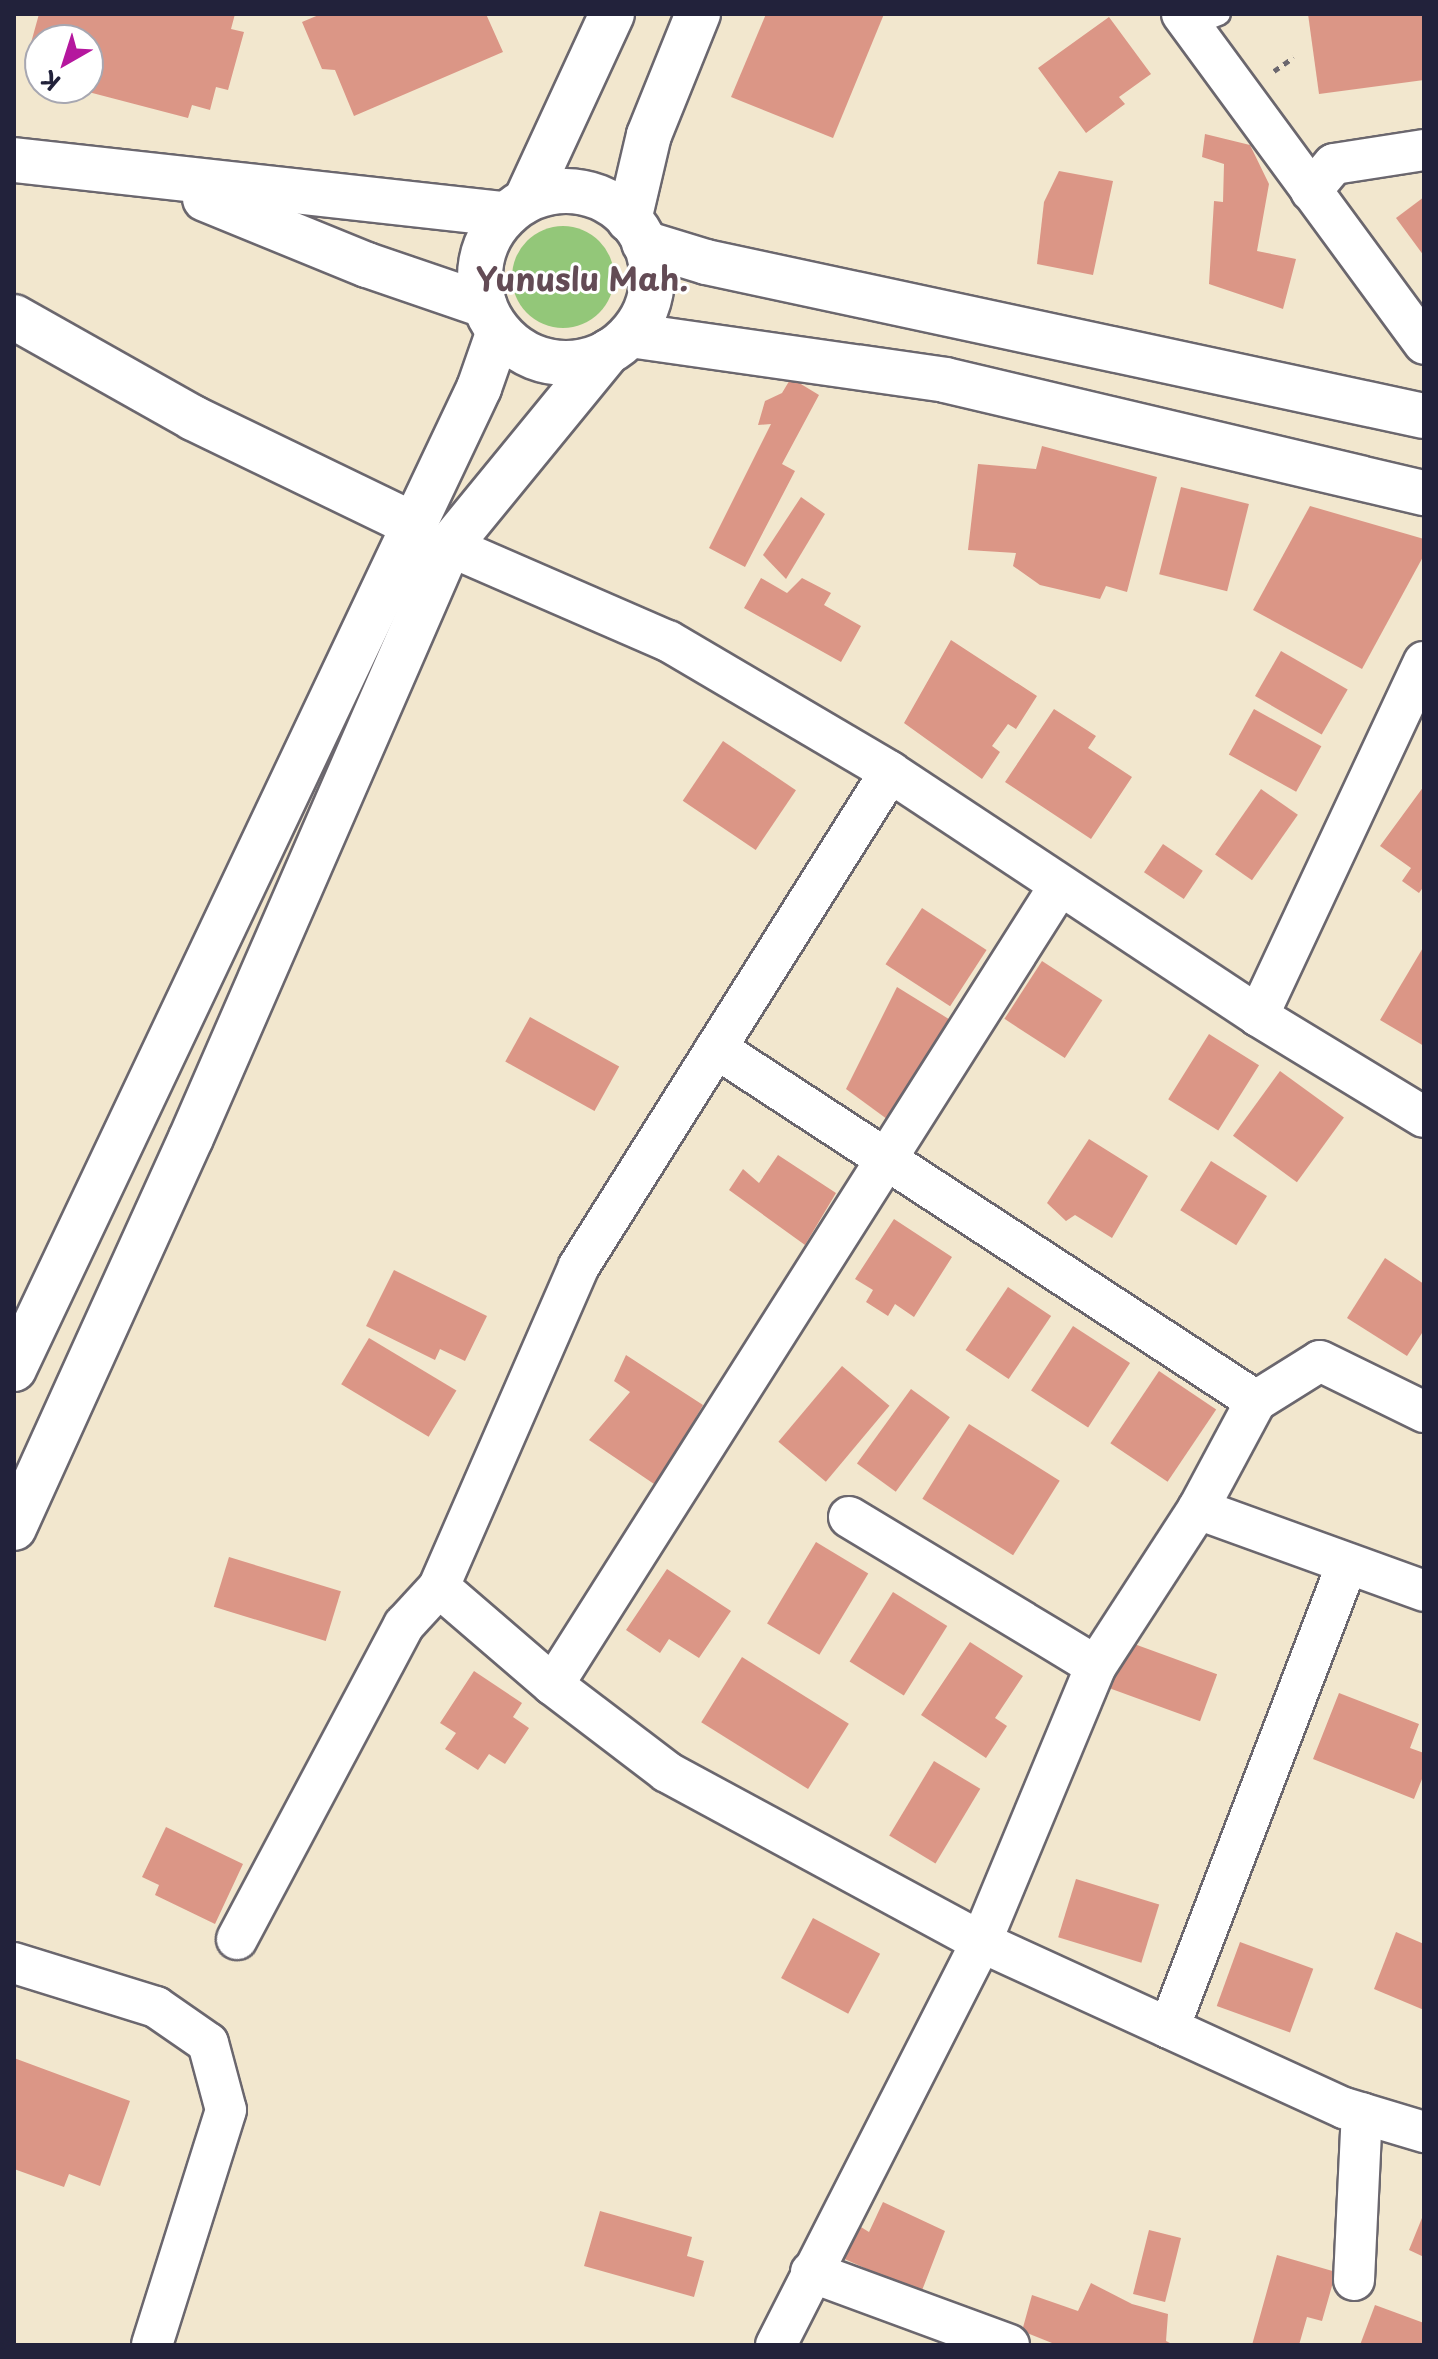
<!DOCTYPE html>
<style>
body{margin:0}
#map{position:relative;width:1438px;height:2359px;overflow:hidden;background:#f2e7ce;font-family:"Playpen Sans",sans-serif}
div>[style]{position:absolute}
.green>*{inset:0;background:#93c779}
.round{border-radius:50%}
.building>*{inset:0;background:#db9686;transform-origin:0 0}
.path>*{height:5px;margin-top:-2.5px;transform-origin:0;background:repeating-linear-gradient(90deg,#6b676e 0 6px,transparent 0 12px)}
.roads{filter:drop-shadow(2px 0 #6b676e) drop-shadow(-2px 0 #6b676e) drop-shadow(0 2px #6b676e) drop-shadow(0 -2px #6b676e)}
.service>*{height:20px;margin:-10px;padding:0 10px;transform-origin:10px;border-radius:10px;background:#fff}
.minor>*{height:40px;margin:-20px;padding:0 20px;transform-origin:20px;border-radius:20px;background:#fff}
.tertiary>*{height:44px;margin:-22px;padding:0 22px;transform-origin:22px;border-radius:22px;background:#fff}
.secondary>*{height:44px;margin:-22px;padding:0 22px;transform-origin:22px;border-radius:22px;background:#fff}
.secondary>.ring{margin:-22px;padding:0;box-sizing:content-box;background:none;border:44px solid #fff;border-radius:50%}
span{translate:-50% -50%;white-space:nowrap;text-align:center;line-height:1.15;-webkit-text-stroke:6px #fff;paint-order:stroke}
.district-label{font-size:32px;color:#634b55;font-weight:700}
.frame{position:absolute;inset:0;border:16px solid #22223b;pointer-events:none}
.north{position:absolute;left:24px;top:24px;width:80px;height:80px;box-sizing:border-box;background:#fff;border:2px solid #a7a7b1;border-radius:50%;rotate:219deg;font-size:22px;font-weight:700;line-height:32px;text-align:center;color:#22223b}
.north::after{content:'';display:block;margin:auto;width:28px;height:36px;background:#b5179e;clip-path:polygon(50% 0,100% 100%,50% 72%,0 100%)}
</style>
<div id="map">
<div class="green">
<div class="round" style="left:512px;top:226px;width:102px;height:102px"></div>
</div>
<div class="building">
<div style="clip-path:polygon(39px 14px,235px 14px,231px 29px,244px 32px,228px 90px,216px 87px,210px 110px,192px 105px,188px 118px,77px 89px,88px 88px,88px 40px,40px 40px,40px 52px,29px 50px)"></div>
<div style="clip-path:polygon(321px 14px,486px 14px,503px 52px,354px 116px,335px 70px,322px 69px,302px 22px)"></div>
<div style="clip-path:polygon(766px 14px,884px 14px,833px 138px,731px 97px)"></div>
<div style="clip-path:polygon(1308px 14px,1424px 14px,1424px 80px,1319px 94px)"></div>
<div style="clip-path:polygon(1109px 17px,1151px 74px,1119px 97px,1125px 104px,1086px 133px,1038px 68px)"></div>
<div style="clip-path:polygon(1205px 134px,1250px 145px,1269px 184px,1257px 251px,1296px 259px,1283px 309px,1209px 284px,1214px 201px,1223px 202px,1224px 164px,1202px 157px)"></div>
<div style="clip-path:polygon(1059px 171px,1113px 181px,1093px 275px,1037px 264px,1044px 202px)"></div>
<div style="clip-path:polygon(1424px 197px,1424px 256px,1396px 218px)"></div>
<div style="clip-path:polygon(791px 378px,819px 395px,782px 464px,795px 471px,745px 567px,709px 548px,771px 424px,758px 425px,765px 401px,782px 393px)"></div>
<div style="clip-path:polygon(1042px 446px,1157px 477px,1127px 592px,1106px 586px,1100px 599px,1040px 585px,1013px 566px,1016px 553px,968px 550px,978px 464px,1036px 469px)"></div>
<div style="left:1181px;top:487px;width:70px;height:90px;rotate:14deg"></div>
<div style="clip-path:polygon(801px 497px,825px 514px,786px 579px,763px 555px)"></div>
<div style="clip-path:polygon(1310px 506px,1424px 539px,1424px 555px,1362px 669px,1253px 610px)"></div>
<div style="clip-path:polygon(761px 578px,787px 593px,802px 578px,831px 593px,824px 605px,861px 626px,841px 662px,744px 608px)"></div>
<div style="clip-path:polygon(951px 640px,1037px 696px,1016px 729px,1008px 724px,992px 746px,1000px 752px,982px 779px,904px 723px)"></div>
<div style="left:1281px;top:651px;width:77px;height:52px;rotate:30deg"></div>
<div style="clip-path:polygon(1054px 709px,1096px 736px,1088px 748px,1132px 777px,1091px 839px,1005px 782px)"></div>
<div style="left:1254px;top:709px;width:77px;height:52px;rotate:29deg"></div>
<div style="left:723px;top:741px;width:88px;height:72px;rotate:34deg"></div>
<div style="clip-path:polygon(1424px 786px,1424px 886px,1419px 893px,1402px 881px,1411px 868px,1380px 846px)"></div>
<div style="left:1261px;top:789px;width:45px;height:80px;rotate:35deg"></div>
<div style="left:1163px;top:844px;width:48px;height:34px;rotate:34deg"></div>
<div style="left:922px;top:908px;width:77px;height:67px;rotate:33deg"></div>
<div style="clip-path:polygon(1424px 946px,1424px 1046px,1380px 1020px)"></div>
<div style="left:1042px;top:961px;width:72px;height:69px;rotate:33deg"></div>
<div style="clip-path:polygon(897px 987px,952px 1021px,891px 1122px,846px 1089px)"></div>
<div style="left:530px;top:1017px;width:102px;height:51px;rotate:29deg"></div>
<div style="left:1209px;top:1034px;width:59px;height:77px;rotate:32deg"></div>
<div style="left:1280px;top:1071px;width:79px;height:80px;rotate:36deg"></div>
<div style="clip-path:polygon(1089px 1139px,1148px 1176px,1112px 1238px,1075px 1215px,1066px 1221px,1047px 1203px)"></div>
<div style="clip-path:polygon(778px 1155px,836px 1193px,805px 1245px,729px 1190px,743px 1169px,759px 1183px)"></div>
<div style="left:1211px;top:1161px;width:66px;height:58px;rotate:32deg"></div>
<div style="clip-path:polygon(894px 1219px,952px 1257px,914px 1317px,895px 1304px,888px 1316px,866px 1302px,873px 1290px,855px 1279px)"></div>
<div style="clip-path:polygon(1385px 1258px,1424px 1284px,1424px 1330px,1407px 1356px,1347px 1318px)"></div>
<div style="clip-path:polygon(394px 1270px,487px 1316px,465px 1361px,440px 1349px,435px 1360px,366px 1326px)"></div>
<div style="left:1008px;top:1287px;width:52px;height:76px;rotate:34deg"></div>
<div style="left:1073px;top:1326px;width:68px;height:77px;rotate:33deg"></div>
<div style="left:369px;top:1338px;width:102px;height:54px;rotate:31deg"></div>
<div style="clip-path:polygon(626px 1355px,703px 1405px,657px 1486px,589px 1440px,630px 1392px,614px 1381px)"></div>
<div style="left:842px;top:1366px;width:62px;height:99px;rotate:40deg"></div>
<div style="left:1159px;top:1371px;width:69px;height:87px;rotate:34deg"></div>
<div style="left:911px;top:1389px;width:48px;height:92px;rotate:36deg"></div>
<div style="left:969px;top:1424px;width:107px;height:88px;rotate:32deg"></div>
<div style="left:816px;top:1542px;width:61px;height:95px;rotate:31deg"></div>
<div style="left:229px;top:1557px;width:117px;height:52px;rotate:17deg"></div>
<div style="clip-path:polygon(667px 1569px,731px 1611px,699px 1658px,669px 1639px,660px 1653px,626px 1630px)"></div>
<div style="left:893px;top:1592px;width:64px;height:82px;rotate:32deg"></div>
<div style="left:1126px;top:1641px;width:97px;height:50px;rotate:20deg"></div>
<div style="clip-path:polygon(970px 1642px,1023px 1676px,995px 1718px,1007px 1726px,986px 1758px,921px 1715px)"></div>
<div style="left:742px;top:1657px;width:126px;height:77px;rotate:32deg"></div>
<div style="clip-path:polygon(474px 1671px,522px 1703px,513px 1717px,529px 1728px,505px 1764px,489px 1754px,478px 1770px,445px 1749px,456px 1733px,440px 1723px)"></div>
<div style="clip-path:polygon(1339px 1693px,1419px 1724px,1410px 1748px,1424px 1753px,1424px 1774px,1414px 1799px,1313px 1759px)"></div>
<div style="left:934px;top:1761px;width:54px;height:87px;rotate:31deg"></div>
<div style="clip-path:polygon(166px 1827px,243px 1864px,215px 1924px,155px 1895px,159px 1885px,142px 1877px)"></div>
<div style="left:1076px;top:1879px;width:87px;height:61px;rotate:17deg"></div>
<div style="left:813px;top:1918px;width:76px;height:68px;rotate:28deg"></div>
<div style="clip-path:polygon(1396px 1932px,1424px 1944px,1424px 2010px,1374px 1989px)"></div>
<div style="left:1240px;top:1942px;width:78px;height:68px;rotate:20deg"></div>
<div style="clip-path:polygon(14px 2058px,130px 2101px,100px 2186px,69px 2174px,64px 2187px,14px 2169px)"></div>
<div style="clip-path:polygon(883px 2202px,945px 2231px,921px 2293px,840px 2257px,856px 2224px,869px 2232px)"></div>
<div style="clip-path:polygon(600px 2211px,692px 2237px,687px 2256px,704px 2261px,694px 2297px,584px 2266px)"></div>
<div style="clip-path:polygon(1424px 2213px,1424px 2257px,1409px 2250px)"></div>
<div style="left:1149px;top:2230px;width:33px;height:66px;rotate:14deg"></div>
<div style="clip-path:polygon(1277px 2255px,1336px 2272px,1322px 2321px,1307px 2317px,1299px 2345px,1252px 2345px)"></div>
<div style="clip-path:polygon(1091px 2283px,1132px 2304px,1168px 2314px,1166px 2341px,1174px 2345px,1057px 2345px,1022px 2331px,1032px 2295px,1078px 2311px)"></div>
<div style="clip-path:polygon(1375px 2305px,1424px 2323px,1424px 2345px,1360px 2345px)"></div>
</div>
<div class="path">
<div style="left:1274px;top:71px;width:24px;rotate:-35deg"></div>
</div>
<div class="roads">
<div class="service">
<div style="left:1191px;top:26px;width:31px;rotate:-22deg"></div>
</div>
<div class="minor">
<div style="left:1182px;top:14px;width:409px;rotate:53.7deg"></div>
<div style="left:1311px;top:191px;width:35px;rotate:-50deg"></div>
<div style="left:1334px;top:164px;width:91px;rotate:-8.8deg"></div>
<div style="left:449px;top:546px;width:239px;rotate:23.5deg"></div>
<div style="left:668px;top:641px;width:258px;rotate:30.5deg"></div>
<div style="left:890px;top:772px;width:442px;rotate:33.5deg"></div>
<div style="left:1258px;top:1016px;width:194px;rotate:31.3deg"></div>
<div style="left:890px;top:772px;width:584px;rotate:122.19deg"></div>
<div style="left:579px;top:1266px;width:350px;rotate:113.6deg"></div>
<div style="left:439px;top:1587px;width:150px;rotate:40.7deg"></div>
<div style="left:553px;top:1685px;width:143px;rotate:37.3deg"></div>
<div style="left:667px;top:1772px;width:357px;rotate:28.4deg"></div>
<div style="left:981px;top:1942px;width:399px;rotate:24.6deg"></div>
<div style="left:1344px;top:2108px;width:84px;rotate:16.7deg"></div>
<div style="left:1258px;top:1016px;width:391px;rotate:-64.9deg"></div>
<div style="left:716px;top:1048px;width:645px;rotate:33.17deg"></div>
<div style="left:1256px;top:1401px;width:75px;rotate:-32deg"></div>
<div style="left:1320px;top:1361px;width:116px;rotate:26.1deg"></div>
<div style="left:1198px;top:1509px;width:240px;rotate:19.9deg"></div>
<div style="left:849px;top:1517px;width:288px;rotate:31.1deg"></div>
<div style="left:553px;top:1685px;width:947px;rotate:-57.64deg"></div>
<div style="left:237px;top:1939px;width:356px;rotate:-62deg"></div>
<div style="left:404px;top:1625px;width:52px;rotate:-47.4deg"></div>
<div style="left:14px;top:1963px;width:149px;rotate:17.2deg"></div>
<div style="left:156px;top:2007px;width:63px;rotate:34.7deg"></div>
<div style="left:208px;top:2043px;width:69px;rotate:75deg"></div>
<div style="left:226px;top:2110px;width:246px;rotate:107.5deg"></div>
<div style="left:1169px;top:2028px;width:495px;rotate:-69deg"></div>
<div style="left:811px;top:2272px;width:211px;rotate:20.2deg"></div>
<div style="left:1354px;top:2280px;width:167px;rotate:-87.3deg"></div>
<div style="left:776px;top:2345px;width:452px;rotate:-63deg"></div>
<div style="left:981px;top:1942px;width:299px;rotate:-67.4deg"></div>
<div style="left:1096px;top:1666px;width:187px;rotate:-57deg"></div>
<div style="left:1198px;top:1509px;width:123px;rotate:-61.8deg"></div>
</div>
<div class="tertiary">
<div style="left:14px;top:160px;width:494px;rotate:6.3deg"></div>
<div style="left:205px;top:199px;width:175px;rotate:22.2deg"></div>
<div style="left:367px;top:265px;width:124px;rotate:18.9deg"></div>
<div style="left:14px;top:317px;width:206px;rotate:29.4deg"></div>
<div style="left:193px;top:418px;width:246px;rotate:25.8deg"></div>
</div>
<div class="secondary">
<div class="ring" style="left:480px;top:191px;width:128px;height:128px"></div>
<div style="left:526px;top:200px;width:205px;rotate:-65.2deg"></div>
<div style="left:629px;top:220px;width:87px;rotate:-76.8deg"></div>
<div style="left:649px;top:135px;width:131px;rotate:-68deg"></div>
<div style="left:644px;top:243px;width:65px;rotate:17deg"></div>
<div style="left:706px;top:262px;width:734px;rotate:12.11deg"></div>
<div style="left:630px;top:335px;width:318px;rotate:8.1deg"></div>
<div style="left:945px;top:380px;width:492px;rotate:13.3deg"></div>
<div style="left:14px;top:1369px;width:1086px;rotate:-64.64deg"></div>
<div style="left:479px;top:388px;width:60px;rotate:-70.7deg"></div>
<div style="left:14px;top:1528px;width:428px;rotate:-65.6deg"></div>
<div style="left:191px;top:1138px;width:646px;rotate:-66.45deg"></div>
<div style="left:449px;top:546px;width:251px;rotate:-50.7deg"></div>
</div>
</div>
<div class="district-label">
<span style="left:582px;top:278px">Yunuslu Mah.</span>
</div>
<div class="frame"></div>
<div class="north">K</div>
</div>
